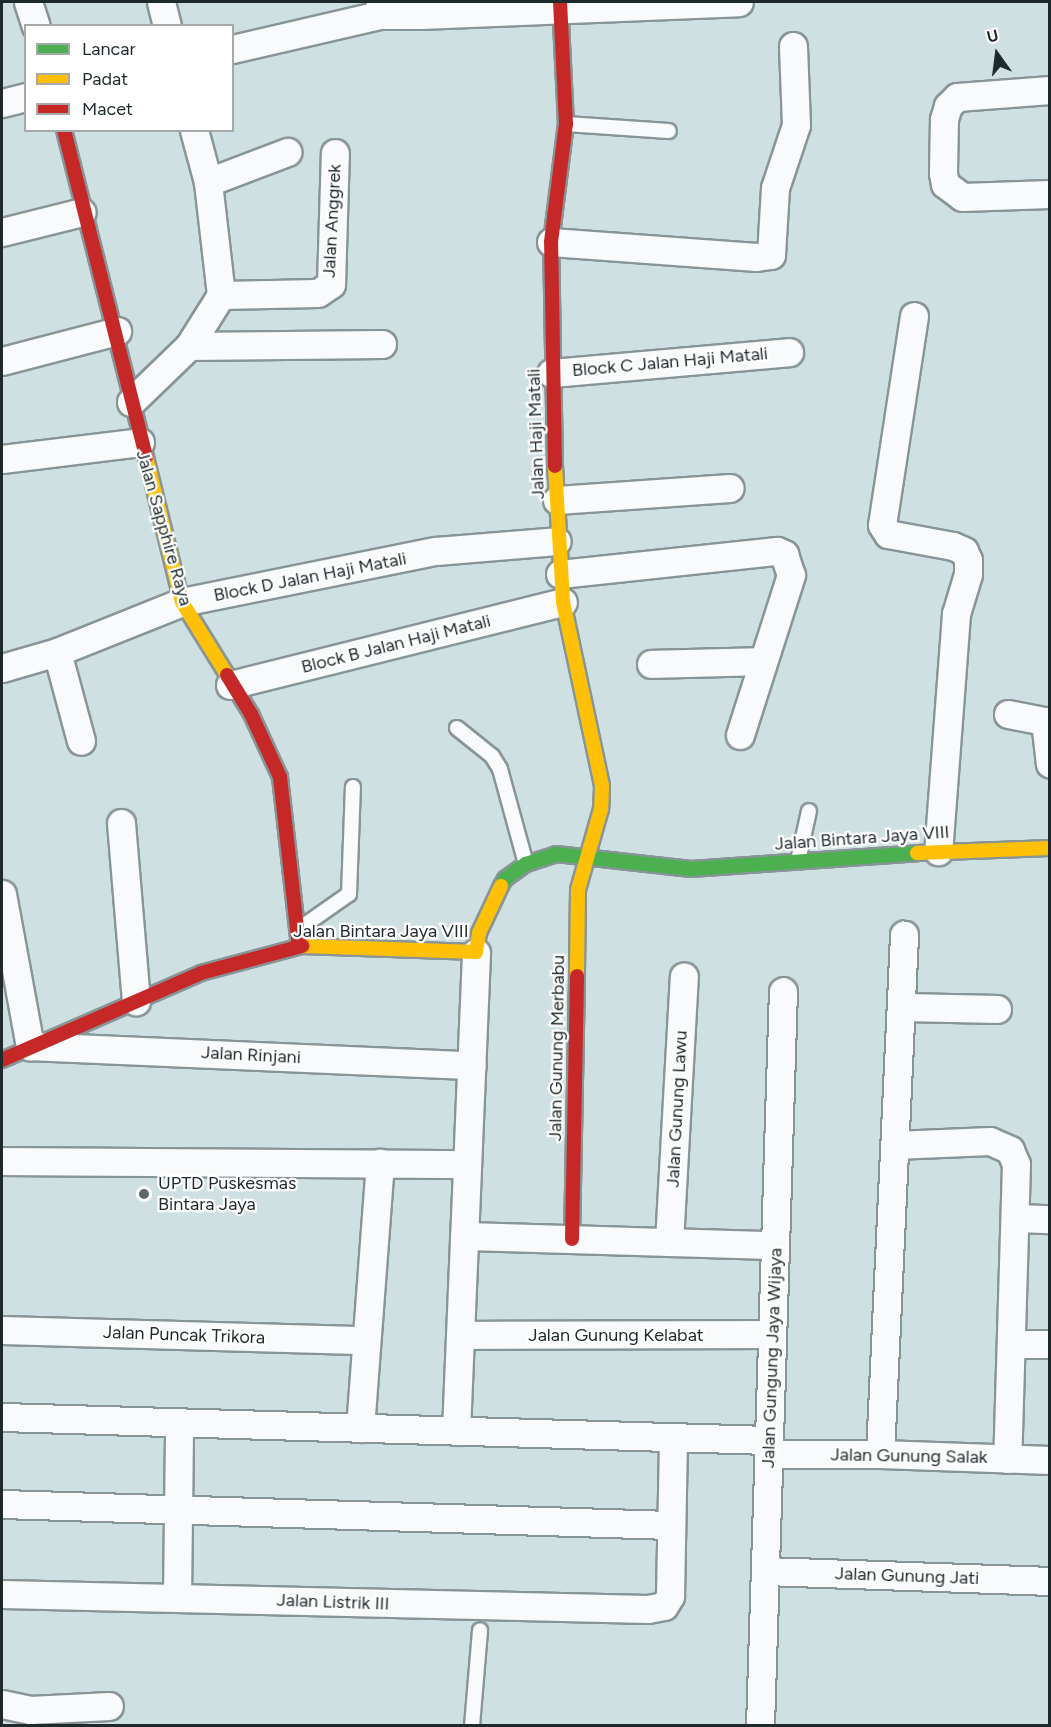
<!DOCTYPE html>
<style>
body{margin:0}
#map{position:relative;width:1051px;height:1727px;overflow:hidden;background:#cfe0e3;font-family:Figtree,sans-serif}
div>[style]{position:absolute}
.roads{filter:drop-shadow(2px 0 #889597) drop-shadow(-2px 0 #889597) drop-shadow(0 2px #889597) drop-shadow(0 -2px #889597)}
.lane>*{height:14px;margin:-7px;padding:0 7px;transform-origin:7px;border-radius:7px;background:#f8fafb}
.street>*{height:27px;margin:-13.5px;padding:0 13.5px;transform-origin:13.5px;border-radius:13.5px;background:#f8fafb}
.fast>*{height:14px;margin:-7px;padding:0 7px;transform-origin:7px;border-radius:7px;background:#4caf50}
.slow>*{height:14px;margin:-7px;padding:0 7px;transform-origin:7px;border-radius:7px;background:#ffc107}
.jam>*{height:14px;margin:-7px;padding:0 7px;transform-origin:7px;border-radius:7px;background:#c62828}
.dots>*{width:16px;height:16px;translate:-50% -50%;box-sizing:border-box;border:3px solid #fff;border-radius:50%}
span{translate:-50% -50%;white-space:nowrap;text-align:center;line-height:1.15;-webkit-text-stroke:4.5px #fff;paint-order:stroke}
.street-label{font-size:18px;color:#1e292b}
.poi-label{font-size:18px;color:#1e292b}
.left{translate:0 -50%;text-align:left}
.frame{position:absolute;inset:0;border:3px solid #1e292b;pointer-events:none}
.legend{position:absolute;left:24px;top:24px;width:210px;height:108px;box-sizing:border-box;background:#fff;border:2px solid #a5a9aa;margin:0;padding:8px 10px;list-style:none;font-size:18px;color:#1e292b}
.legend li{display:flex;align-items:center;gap:12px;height:30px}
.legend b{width:30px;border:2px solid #a5a9aa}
.north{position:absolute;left:967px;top:24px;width:60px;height:60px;-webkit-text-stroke:4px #fff;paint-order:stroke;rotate:346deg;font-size:16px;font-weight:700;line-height:24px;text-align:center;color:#1e292b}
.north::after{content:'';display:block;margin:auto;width:21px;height:27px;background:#1e292b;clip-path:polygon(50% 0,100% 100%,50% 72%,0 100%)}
</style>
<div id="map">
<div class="roads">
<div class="lane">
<div style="left:566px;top:124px;width:103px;rotate:3.9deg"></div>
<div style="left:457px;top:728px;width:45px;rotate:38.7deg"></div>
<div style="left:492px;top:756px;width:15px;rotate:58deg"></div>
<div style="left:500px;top:769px;width:98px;rotate:74.7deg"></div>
<div style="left:798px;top:861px;width:51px;rotate:-77.6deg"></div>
<div style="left:299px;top:929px;width:61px;rotate:-35deg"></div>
<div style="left:349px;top:894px;width:107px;rotate:-87.9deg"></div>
<div style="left:472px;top:1726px;width:96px;rotate:-85.2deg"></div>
</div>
<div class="street">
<div style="left:28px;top:2px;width:25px;rotate:72deg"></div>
<div style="left:161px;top:2px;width:25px;rotate:76deg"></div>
<div style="left:380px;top:2px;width:13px;rotate:94deg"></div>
<div style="left:379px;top:15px;width:41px"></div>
<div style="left:420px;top:15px;width:319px;rotate:-2.3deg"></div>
<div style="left:232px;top:49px;width:151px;rotate:-13deg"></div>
<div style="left:1050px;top:90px;width:93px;rotate:175.7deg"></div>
<div style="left:957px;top:97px;width:13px;rotate:135deg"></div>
<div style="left:948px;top:106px;width:14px;rotate:107deg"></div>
<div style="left:944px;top:119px;width:54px;rotate:91.1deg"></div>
<div style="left:943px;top:173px;width:11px;rotate:80deg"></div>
<div style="left:945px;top:184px;width:21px;rotate:37deg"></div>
<div style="left:962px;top:197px;width:88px;rotate:-2deg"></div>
<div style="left:2px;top:103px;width:25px;rotate:-14deg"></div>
<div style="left:208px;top:182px;width:85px;rotate:-20.8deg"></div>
<div style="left:2px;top:232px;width:82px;rotate:-14deg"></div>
<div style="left:551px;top:242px;width:206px;rotate:4.2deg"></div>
<div style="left:756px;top:257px;width:15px;rotate:-8deg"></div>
<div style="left:771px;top:255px;width:67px;rotate:-86.6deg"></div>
<div style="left:775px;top:188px;width:66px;rotate:-71.6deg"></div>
<div style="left:796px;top:125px;width:79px;rotate:-92.2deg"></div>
<div style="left:221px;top:295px;width:97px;rotate:-1.2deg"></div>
<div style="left:318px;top:293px;width:16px;rotate:-35deg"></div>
<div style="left:331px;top:284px;width:131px;rotate:-88.3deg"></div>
<div style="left:914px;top:316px;width:211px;rotate:98.7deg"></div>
<div style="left:882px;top:525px;width:11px;rotate:56deg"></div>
<div style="left:888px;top:534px;width:66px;rotate:10.5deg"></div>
<div style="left:953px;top:546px;width:12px;rotate:24deg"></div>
<div style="left:964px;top:551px;width:10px;rotate:66deg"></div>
<div style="left:968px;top:560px;width:14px;rotate:90deg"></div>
<div style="left:968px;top:574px;width:42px;rotate:106.7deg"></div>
<div style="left:956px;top:614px;width:238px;rotate:94.3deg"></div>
<div style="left:189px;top:346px;width:193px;rotate:-0.6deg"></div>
<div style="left:2px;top:361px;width:119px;rotate:-14.6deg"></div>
<div style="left:551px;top:373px;width:239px;rotate:-5deg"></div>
<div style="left:131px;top:402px;width:81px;rotate:-44deg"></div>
<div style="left:189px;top:346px;width:60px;rotate:-57.9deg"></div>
<div style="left:221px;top:295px;width:114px;rotate:-96.6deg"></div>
<div style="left:208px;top:182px;width:54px;rotate:-105.1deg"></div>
<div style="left:2px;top:459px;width:139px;rotate:-7deg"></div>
<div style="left:557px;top:500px;width:173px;rotate:-4deg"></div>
<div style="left:560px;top:574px;width:218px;rotate:-6.1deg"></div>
<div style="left:777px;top:551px;width:8px;rotate:23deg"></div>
<div style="left:784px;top:554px;width:22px;rotate:72deg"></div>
<div style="left:791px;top:575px;width:168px;rotate:107.7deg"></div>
<div style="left:57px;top:652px;width:92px;rotate:74.9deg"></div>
<div style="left:651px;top:664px;width:111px;rotate:-1.5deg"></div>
<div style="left:2px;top:668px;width:57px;rotate:-16.2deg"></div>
<div style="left:57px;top:652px;width:135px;rotate:-21.8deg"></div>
<div style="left:182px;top:602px;width:259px;rotate:-11.4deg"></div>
<div style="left:436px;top:551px;width:121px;rotate:-4.7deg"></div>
<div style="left:230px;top:685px;width:343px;rotate:-14deg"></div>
<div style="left:1008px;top:714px;width:38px;rotate:11deg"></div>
<div style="left:1045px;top:721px;width:43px;rotate:83.4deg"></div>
<div style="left:121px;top:823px;width:179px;rotate:85.2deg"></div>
<div style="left:2px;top:894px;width:155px;rotate:79.6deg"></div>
<div style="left:30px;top:1046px;width:442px;rotate:2.5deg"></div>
<div style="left:904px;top:1007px;width:93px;rotate:1.2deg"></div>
<div style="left:894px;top:1145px;width:96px;rotate:-2.4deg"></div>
<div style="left:990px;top:1141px;width:22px;rotate:24deg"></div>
<div style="left:1010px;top:1150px;width:15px;rotate:67deg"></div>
<div style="left:1016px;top:1164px;width:295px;rotate:91.7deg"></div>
<div style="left:2px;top:1161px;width:465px;rotate:0.4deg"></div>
<div style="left:1017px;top:1218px;width:33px;rotate:2deg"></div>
<div style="left:464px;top:1236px;width:311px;rotate:1.7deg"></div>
<div style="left:669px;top:1242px;width:266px;rotate:-86.8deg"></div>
<div style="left:2px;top:1330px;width:364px;rotate:1.6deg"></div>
<div style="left:460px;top:1335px;width:312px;rotate:-0.2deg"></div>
<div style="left:1013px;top:1344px;width:37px"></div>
<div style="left:2px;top:1417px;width:767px;rotate:1.72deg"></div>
<div style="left:360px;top:1428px;width:266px;rotate:-85.7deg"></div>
<div style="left:456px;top:1431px;width:479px;rotate:-87.6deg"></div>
<div style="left:769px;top:1454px;width:111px"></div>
<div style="left:880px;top:1454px;width:170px;rotate:2deg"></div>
<div style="left:880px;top:1454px;width:520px;rotate:-87.35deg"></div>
<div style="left:2px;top:1504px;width:667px;rotate:1.8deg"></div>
<div style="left:765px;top:1571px;width:285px;rotate:2deg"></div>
<div style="left:2px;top:1594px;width:646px;rotate:1.33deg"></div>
<div style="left:648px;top:1609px;width:16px;rotate:-11deg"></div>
<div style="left:664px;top:1606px;width:12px;rotate:-59deg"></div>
<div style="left:670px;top:1596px;width:159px;rotate:-88.9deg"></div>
<div style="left:177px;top:1597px;width:174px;rotate:-89.3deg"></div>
<div style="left:2px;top:1704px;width:29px;rotate:12deg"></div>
<div style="left:30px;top:1710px;width:79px;rotate:-2.9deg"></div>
<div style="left:760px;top:1726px;width:735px;rotate:-88.21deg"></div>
</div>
<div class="fast">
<div style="left:501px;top:886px;width:8px;rotate:-60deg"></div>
<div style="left:505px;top:879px;width:26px;rotate:-36deg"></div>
<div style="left:526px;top:864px;width:32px;rotate:-18deg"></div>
<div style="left:556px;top:854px;width:136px;rotate:6.3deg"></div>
<div style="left:691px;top:869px;width:227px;rotate:-4deg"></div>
</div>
<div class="slow">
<div style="left:146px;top:457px;width:149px;rotate:76.1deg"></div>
<div style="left:182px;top:602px;width:86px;rotate:58.3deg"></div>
<div style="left:555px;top:466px;width:136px;rotate:86.6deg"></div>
<div style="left:563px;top:602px;width:188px;rotate:78deg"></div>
<div style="left:602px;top:786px;width:23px;rotate:92deg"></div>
<div style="left:601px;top:809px;width:84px;rotate:105.9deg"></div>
<div style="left:578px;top:890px;width:86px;rotate:90.7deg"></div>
<div style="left:917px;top:853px;width:133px;rotate:-2.2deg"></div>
<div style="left:302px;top:946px;width:174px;rotate:2deg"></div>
<div style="left:476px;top:952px;width:19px;rotate:-81deg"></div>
<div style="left:479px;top:933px;width:52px;rotate:-64.9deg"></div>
</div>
<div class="jam">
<div style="left:64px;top:130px;width:337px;rotate:75.9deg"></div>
<div style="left:555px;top:466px;width:224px;rotate:-91deg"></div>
<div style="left:551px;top:242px;width:119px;rotate:-82.8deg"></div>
<div style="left:566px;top:124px;width:122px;rotate:-92.8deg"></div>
<div style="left:227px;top:675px;width:46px;rotate:58.4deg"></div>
<div style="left:251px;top:714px;width:69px;rotate:65.3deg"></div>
<div style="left:280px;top:777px;width:170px;rotate:83.6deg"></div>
<div style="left:2px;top:1060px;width:217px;rotate:-23.6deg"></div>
<div style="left:201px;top:973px;width:105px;rotate:-15deg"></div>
<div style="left:572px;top:1239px;width:263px;rotate:-88.9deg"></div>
</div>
</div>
<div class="dots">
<div style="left:144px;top:1194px;background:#5c696b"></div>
</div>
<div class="street-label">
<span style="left:332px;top:221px;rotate:-87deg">Jalan Anggrek</span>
<span style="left:670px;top:362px;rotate:-5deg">Block C Jalan Haji Matali</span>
<span style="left:536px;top:434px;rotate:-92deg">Jalan Haji Matali</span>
<span style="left:164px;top:528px;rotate:74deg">Jalan Sapphire Raya</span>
<span style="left:310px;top:577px;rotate:-11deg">Block D Jalan Haji Matali</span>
<span style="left:396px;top:644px;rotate:-14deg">Block B Jalan Haji Matali</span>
<span style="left:862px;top:838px;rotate:-4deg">Jalan Bintara Jaya VIII</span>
<span style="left:381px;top:931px">Jalan Bintara Jaya VIII</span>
<span style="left:557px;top:1048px;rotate:-89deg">Jalan Gunung Merbabu</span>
<span style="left:251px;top:1055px;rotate:3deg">Jalan Rinjani</span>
<span style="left:677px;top:1109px;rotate:-87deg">Jalan Gunung Lawu</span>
<span style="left:184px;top:1335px;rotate:2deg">Jalan Puncak Trikora</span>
<span style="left:616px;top:1335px">Jalan Gunung Kelabat</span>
<span style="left:772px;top:1358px;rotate:-88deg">Jalan Gungung Jaya Wijaya</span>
<span style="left:909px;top:1456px;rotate:1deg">Jalan Gunung Salak</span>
<span style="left:907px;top:1576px;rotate:2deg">Jalan Gunung Jati</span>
<span style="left:333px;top:1602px;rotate:2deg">Jalan Listrik III</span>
</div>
<div class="poi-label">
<span class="left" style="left:158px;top:1194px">UPTD Puskesmas<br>Bintara Jaya</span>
</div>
<div class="frame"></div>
<ul class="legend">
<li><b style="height:8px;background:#4caf50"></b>Lancar</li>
<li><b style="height:8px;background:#ffc107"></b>Padat</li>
<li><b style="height:8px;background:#c62828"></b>Macet</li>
</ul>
<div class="north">U</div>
</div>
